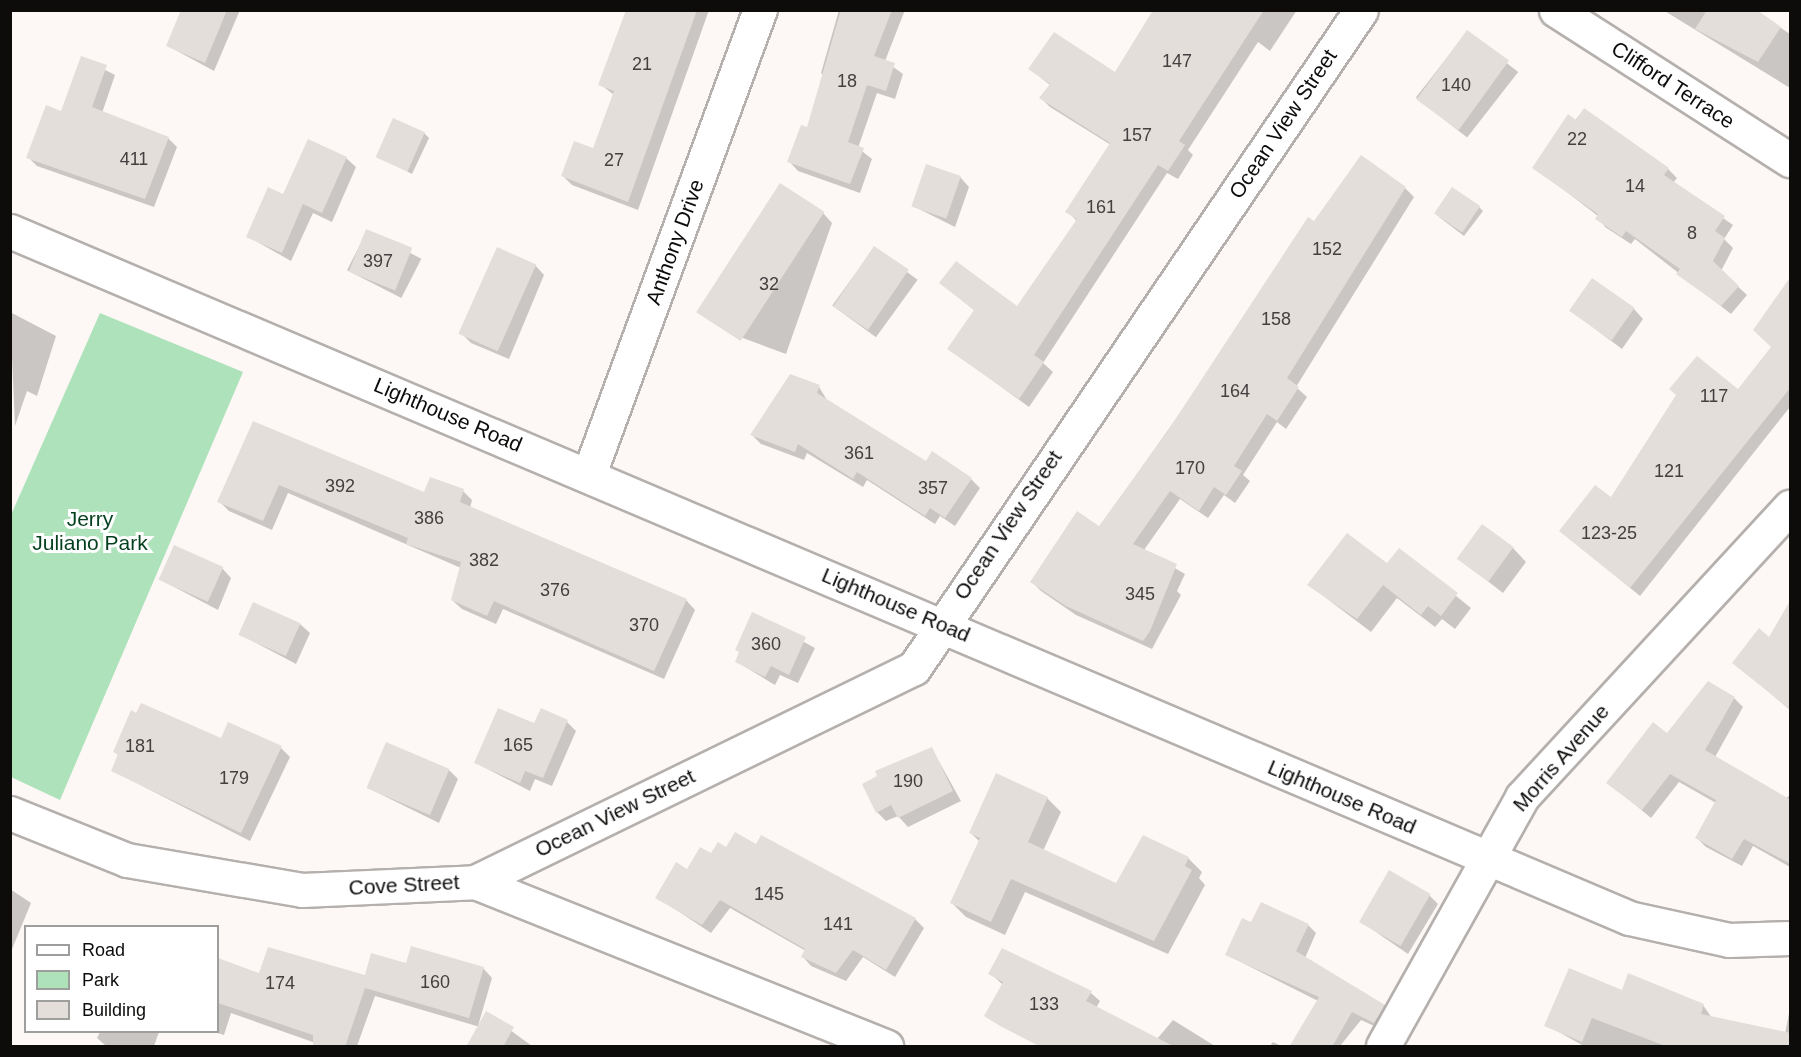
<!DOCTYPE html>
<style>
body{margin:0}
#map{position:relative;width:1801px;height:1057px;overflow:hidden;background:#fdf8f5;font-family:Arial,sans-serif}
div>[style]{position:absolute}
.green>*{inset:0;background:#aee2bb}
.shadow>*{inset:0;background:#0003;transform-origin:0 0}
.building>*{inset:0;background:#e4dedb;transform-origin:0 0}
.roads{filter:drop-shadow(2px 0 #b5b0ad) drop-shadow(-2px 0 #b5b0ad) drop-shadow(0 2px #b5b0ad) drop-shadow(0 -2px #b5b0ad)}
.minor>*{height:33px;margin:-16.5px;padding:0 16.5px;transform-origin:16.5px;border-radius:16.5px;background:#fff}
span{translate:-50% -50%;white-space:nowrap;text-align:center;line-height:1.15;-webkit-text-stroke:6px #fff;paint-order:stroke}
.number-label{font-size:18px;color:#43403f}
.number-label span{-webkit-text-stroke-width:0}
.street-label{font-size:21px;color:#0d0c0b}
.park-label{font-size:21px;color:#023f1d}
.frame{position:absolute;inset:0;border:12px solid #0d0c0b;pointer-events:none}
.legend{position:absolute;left:24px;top:925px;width:195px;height:108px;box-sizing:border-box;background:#fff;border:2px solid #9e9e9d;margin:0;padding:8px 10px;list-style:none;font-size:18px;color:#0d0c0b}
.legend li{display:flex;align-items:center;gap:12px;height:30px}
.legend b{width:30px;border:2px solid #9e9e9d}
</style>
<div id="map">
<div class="green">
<div style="clip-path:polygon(100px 313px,243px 372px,60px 800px,11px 777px,11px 515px)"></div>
</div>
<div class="shadow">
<div style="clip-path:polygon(183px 10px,240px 10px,214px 71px,168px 46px)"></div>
<div style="clip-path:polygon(628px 10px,709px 10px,638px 210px,572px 185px,563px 176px,593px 150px,614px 95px,600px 84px)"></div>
<div style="clip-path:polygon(839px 10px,905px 10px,885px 61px,903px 74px,895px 99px,877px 93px,858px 148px,872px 159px,860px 193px,798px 171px,789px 161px,808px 129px,826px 78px,821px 73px)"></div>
<div style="clip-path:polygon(1202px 10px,1297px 10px,1270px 51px,1258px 42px,1188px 150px,1193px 155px,1178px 179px,1167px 173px,1043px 363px,1053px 372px,1029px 407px,949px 349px,975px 311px,941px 283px,1017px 309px,1077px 221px,1067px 211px,1111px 145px,1050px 107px,1041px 98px,1050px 85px,1030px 69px,1115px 74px)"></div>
<div style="clip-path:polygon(1663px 10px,1754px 10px,1790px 34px,1790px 88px)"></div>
<div style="left:1467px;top:32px;width:65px;height:83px;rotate:38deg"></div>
<div style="clip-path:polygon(82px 58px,115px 75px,102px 113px,168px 138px,177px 147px,154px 207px,37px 166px,28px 157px,62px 113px)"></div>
<div style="clip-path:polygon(1584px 110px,1668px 169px,1677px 178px,1673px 183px,1733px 225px,1724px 239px,1733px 248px,1721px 271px,1747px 295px,1731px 314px,1635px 239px,1631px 244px,1605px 227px,1598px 216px,1534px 167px)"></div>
<div style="clip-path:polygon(424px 133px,429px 138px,412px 174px,378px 156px)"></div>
<div style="clip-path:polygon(346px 158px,356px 167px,332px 222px,313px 213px,291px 261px,247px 236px,283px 196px)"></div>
<div style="clip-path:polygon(960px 177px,969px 187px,955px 227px,913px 206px)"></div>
<div style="clip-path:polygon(1405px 188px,1414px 197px,1296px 387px,1307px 397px,1286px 429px,1277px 422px,1243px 475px,1250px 481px,1235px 503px,1224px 495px,1208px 518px,1180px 499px,1144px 550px,1185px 574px,1177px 591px,1181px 595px,1152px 649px,1076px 615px,1041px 591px,1032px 582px,1099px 528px,1314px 223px)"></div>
<div style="clip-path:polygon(1479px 207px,1483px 211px,1464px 236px,1439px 217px)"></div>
<div style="clip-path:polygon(823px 213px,832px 223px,786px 354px,740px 337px,731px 328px)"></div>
<div style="left:367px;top:231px;width:61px;height:44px;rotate:27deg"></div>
<div style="left:874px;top:248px;width:54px;height:71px;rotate:36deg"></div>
<div style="clip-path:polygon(535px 265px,544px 275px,509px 359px,471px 343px,461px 333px)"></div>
<div style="clip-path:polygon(1790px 279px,1790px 407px,1640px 596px,1561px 531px,1611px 499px,1738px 391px,1773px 347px)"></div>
<div style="clip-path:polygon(1634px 309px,1643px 319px,1622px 349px,1571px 311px)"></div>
<div style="clip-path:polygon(10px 312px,56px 336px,37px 396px,27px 391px,15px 426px)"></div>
<div style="clip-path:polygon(819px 387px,827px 400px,926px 463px,971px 479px,980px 488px,955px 526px,940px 516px,935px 524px,867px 480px,863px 487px,807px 453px,804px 460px,761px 444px,752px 435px)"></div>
<div style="clip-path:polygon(253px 423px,425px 494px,463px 491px,472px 500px,470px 508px,686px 600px,695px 610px,664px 679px,503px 609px,496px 624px,462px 609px,452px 600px,461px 568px,288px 493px,272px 530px,229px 511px,219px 501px)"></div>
<div style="clip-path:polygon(1513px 548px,1526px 562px,1503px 593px,1458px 558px)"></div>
<div style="clip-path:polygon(1399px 550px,1471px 608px,1455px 629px,1442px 619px,1435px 627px,1397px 598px,1371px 632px,1309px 585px,1387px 566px)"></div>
<div style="clip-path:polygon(222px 568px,231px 578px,218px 610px,161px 580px)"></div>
<div style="clip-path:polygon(1790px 602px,1790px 710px,1734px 662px,1770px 639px)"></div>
<div style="clip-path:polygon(753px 614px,815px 648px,798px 683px,780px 675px,775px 685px,737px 662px)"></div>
<div style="clip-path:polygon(300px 624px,310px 633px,296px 664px,241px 635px)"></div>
<div style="clip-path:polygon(1734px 698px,1743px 707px,1715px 757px,1785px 799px,1790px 795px,1790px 867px,1753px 846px,1742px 866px,1706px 847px,1697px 838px,1716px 803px,1679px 782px,1651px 818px,1608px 782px,1667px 735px)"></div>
<div style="clip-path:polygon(567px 722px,576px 731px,552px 786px,535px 779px,530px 791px,476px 763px,535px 725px)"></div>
<div style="clip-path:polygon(222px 740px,281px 748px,290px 757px,250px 841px,113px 771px,119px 756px,115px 752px)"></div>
<div style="clip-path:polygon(932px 749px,961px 801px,908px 827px,898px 816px,886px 821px,877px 812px)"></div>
<div style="clip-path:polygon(449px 770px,458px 779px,439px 823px,368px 788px)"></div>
<div style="clip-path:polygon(1047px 798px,1061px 812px,1043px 851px,1116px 885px,1188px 858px,1202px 872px,1199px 878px,1205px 885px,1168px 954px,1025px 892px,1005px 935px,966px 917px,952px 903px,980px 842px,970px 832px)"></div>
<div style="clip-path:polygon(756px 847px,915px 919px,924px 928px,895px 977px,863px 957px,846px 981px,811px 966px,803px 957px,806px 951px,730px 908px,711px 933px,657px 897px,712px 855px)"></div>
<div style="clip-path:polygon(10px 889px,31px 903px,10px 954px)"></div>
<div style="clip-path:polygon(1429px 895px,1438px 904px,1408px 954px,1360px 921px)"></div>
<div style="clip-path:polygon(1252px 924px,1308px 925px,1316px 933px,1305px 958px,1384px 1006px,1392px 1014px,1383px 1030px,1361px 1020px,1340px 1046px,1291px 1046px,1318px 1001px,1227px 955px)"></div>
<div style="clip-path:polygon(218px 960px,260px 975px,366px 976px,407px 965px,483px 968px,492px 978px,478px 1026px,487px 1013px,532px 1046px,469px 1046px,480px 1027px,375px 996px,357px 1046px,324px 1046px,231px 1013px,224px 1035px,214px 1032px)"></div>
<div style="clip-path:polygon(990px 973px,1091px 993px,1100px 1001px,1096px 1008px,1157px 1039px,1173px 1020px,1215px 1046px,1043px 1046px,986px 1016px,1003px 985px)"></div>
<div style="clip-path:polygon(1623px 992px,1703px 1005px,1731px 1046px,1584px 1046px,1546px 1025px)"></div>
<div style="clip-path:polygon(1790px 1008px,1790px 1046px,1759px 1046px,1785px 1034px)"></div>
<div style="clip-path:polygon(100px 1032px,159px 1032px,154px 1046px,106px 1046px,97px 1038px)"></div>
<div style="clip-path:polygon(1273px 1042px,1281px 1046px,1270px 1046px)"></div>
</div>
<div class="building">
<div style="clip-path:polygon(181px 10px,227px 10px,205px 63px,166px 46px)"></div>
<div style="clip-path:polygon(626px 10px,697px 10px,628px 202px,561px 176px,574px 141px,593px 148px,614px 91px,598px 85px)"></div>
<div style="clip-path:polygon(841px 10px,892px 10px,874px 56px,895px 63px,886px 91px,867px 85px,848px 142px,864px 148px,850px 184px,787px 162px,801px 125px,807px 127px)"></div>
<div style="clip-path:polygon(1153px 10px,1264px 10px,1179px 141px,1185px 145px,1168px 171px,1158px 165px,1034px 355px,1044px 362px,1019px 399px,947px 349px,974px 310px,939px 283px,956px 261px,1017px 306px,1077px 219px,1065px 212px,1110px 143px,1039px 98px,1050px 84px,1028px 69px,1054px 32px,1115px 72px)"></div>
<div style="clip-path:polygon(1707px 10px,1757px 10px,1781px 27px,1758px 62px,1695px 29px)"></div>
<div style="left:1467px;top:30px;width:52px;height:86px;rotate:36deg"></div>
<div style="clip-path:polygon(81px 56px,107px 65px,92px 107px,169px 137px,145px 199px,26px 158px,46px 105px,61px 111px)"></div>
<div style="clip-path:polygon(1584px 108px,1669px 168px,1664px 175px,1725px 216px,1715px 231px,1725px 238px,1713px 261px,1739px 286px,1721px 306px,1676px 274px,1680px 269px,1626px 231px,1622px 237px,1595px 219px,1598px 214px,1532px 168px,1568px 114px,1576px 120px)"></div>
<div style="left:393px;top:118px;width:35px;height:43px;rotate:24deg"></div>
<div style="clip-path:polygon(308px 139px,347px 157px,322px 213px,303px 204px,282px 253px,246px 237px,268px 187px,283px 194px)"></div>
<div style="clip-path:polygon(1361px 155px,1406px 187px,1287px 378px,1299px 387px,1277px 421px,1267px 414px,1234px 466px,1242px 471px,1226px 495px,1214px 487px,1199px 511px,1170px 491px,1133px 544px,1177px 564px,1150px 631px,1143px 641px,1066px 606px,1030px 582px,1077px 511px,1099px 526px,1167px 432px,1308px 217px,1314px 221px)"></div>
<div style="left:926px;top:164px;width:37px;height:45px;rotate:19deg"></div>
<div style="left:780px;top:183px;width:53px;height:154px;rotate:33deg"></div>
<div style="left:1452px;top:187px;width:34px;height:32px;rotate:34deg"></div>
<div style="left:366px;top:229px;width:50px;height:46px;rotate:22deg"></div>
<div style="left:874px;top:246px;width:42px;height:73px;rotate:34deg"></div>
<div style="left:497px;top:247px;width:43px;height:95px;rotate:24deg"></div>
<div style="clip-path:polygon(1791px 276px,1791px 387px,1630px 588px,1559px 531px,1595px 485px,1611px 497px,1676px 395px,1669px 389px,1697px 356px,1738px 389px,1771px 347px,1753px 330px)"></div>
<div style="left:1592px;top:278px;width:52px;height:40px;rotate:35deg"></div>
<div style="clip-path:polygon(790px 374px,820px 385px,817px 393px,926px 461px,932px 451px,972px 478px,945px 518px,930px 508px,925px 516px,857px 472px,853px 479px,798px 444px,795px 452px,750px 435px)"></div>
<div style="clip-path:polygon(253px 421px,424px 492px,430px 477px,464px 489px,460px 502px,687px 599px,654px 671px,494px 601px,487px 616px,451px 600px,461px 562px,406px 544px,408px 538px,279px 485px,263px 521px,217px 502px)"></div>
<div style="left:1482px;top:524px;width:39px;height:43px;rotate:36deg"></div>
<div style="clip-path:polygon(1347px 533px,1387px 563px,1399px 548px,1458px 593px,1441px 616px,1428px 606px,1421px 615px,1383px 585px,1357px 619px,1307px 585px)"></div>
<div style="left:174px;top:545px;width:54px;height:38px;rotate:24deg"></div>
<div style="clip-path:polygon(1791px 599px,1791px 710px,1732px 663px,1759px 628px,1769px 637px)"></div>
<div style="left:253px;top:602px;width:52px;height:36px;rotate:24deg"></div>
<div style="clip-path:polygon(752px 612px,806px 637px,789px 675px,771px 666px,765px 677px,735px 662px,739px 652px,735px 650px)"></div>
<div style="clip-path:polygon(1708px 681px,1735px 697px,1705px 750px,1791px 800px,1791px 864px,1744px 839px,1732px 859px,1695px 838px,1716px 800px,1670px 774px,1642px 810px,1606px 783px,1653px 722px,1667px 733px)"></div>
<div style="clip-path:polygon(141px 703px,221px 738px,228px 722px,282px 746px,241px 833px,111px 771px,118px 754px,113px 752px,131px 710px,136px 713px)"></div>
<div style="clip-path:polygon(498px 708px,534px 723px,541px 708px,568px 720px,543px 778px,525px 771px,520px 783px,474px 763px)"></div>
<div style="left:386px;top:742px;width:69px;height:50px;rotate:23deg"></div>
<div style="clip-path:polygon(932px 747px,953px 791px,898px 818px,891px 805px,876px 813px,862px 784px,877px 776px,875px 771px)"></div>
<div style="clip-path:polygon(996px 773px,1048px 797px,1028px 842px,1116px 883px,1143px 835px,1189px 857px,1185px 866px,1192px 870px,1154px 941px,1011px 879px,991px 922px,950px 903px,980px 838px,969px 833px)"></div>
<div style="clip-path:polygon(735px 832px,756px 844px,761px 835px,916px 918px,886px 970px,853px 950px,836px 973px,801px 957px,805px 949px,720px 900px,702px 925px,655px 898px,676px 862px,687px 869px,700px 847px,711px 853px,718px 842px,726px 847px)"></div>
<div style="left:1389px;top:870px;width:48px;height:60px;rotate:30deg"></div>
<div style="clip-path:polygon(1261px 902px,1309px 924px,1296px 951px,1385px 1005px,1374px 1023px,1352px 1012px,1332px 1047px,1289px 1047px,1319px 997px,1225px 955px,1242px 918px,1251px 922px)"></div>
<div style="clip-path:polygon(411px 946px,484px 967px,469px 1018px,365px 988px,345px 1047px,313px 1047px,313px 1035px,218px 1003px,218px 958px,259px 973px,268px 947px,365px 975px,371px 953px,406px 963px)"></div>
<div style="clip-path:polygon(1002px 948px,1092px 991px,1086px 1001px,1175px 1047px,1041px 1047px,1000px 1026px,984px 1016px,1003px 982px,988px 974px)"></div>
<div style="clip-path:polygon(1569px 968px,1622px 990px,1628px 973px,1704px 1004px,1701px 1014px,1791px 1033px,1790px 1047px,1668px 1047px,1592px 1018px,1582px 1042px,1544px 1026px)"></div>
<div style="clip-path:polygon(486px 1011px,514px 1027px,503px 1047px,466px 1047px)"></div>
</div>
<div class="roads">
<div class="minor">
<div style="left:1556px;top:10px;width:278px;rotate:32.7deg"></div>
<div style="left:10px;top:231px;width:1759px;rotate:22.99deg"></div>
<div style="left:1629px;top:918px;width:102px;rotate:12.4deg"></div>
<div style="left:1729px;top:940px;width:61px;rotate:-1.9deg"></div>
<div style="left:589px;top:474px;width:495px;rotate:-69.8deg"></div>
<div style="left:10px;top:813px;width:126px;rotate:21.9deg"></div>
<div style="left:127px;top:860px;width:178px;rotate:9.7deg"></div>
<div style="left:302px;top:890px;width:173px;rotate:-2.6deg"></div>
<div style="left:475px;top:882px;width:443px;rotate:21.8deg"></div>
<div style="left:475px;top:882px;width:488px;rotate:-26deg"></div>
<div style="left:914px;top:668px;width:795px;rotate:-55.81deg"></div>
<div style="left:1383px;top:1046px;width:285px;rotate:-60.8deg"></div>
<div style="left:1522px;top:797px;width:395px;rotate:-47.3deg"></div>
</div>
</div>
<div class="number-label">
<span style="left:1177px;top:61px">147</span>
<span style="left:642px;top:64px">21</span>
<span style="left:847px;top:81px">18</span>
<span style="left:1456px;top:85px">140</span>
<span style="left:1137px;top:135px">157</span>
<span style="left:1577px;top:139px">22</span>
<span style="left:134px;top:159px">411</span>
<span style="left:614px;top:160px">27</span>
<span style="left:1635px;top:186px">14</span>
<span style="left:1101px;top:207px">161</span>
<span style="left:1692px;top:233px">8</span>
<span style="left:1327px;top:249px">152</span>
<span style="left:378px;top:261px">397</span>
<span style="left:769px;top:284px">32</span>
<span style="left:1276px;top:319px">158</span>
<span style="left:1235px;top:391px">164</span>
<span style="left:1714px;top:396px">117</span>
<span style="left:859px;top:453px">361</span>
<span style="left:1190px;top:468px">170</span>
<span style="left:1669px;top:471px">121</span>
<span style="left:340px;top:486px">392</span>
<span style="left:933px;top:488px">357</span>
<span style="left:429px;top:518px">386</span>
<span style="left:1609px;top:533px">123-25</span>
<span style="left:484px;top:560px">382</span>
<span style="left:555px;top:590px">376</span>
<span style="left:1140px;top:594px">345</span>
<span style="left:644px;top:625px">370</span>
<span style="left:766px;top:644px">360</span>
<span style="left:518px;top:745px">165</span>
<span style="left:140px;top:746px">181</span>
<span style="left:234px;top:778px">179</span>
<span style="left:908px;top:781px">190</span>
<span style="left:769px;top:894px">145</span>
<span style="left:838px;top:924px">141</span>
<span style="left:435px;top:982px">160</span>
<span style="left:280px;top:983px">174</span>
<span style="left:1044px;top:1004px">133</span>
</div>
<div class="street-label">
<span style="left:1673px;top:85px;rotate:33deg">Clifford Terrace</span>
<span style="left:1283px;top:124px;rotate:-56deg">Ocean View Street</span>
<span style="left:675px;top:242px;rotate:-70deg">Anthony Drive</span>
<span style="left:448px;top:415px;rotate:23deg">Lighthouse Road</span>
<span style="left:1008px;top:525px;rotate:-56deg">Ocean View Street</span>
<span style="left:896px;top:605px;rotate:23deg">Lighthouse Road</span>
<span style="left:1561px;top:758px;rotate:-49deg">Morris Avenue</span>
<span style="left:1342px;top:797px;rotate:23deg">Lighthouse Road</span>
<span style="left:615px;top:813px;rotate:-26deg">Ocean View Street</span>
<span style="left:404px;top:885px;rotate:-3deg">Cove Street</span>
</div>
<div class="park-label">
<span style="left:90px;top:531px">Jerry<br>Juliano Park</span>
</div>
<div class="frame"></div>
<ul class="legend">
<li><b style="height:8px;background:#fff"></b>Road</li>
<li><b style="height:16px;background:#aee2bb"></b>Park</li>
<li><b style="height:16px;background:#e4dedb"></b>Building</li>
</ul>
</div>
